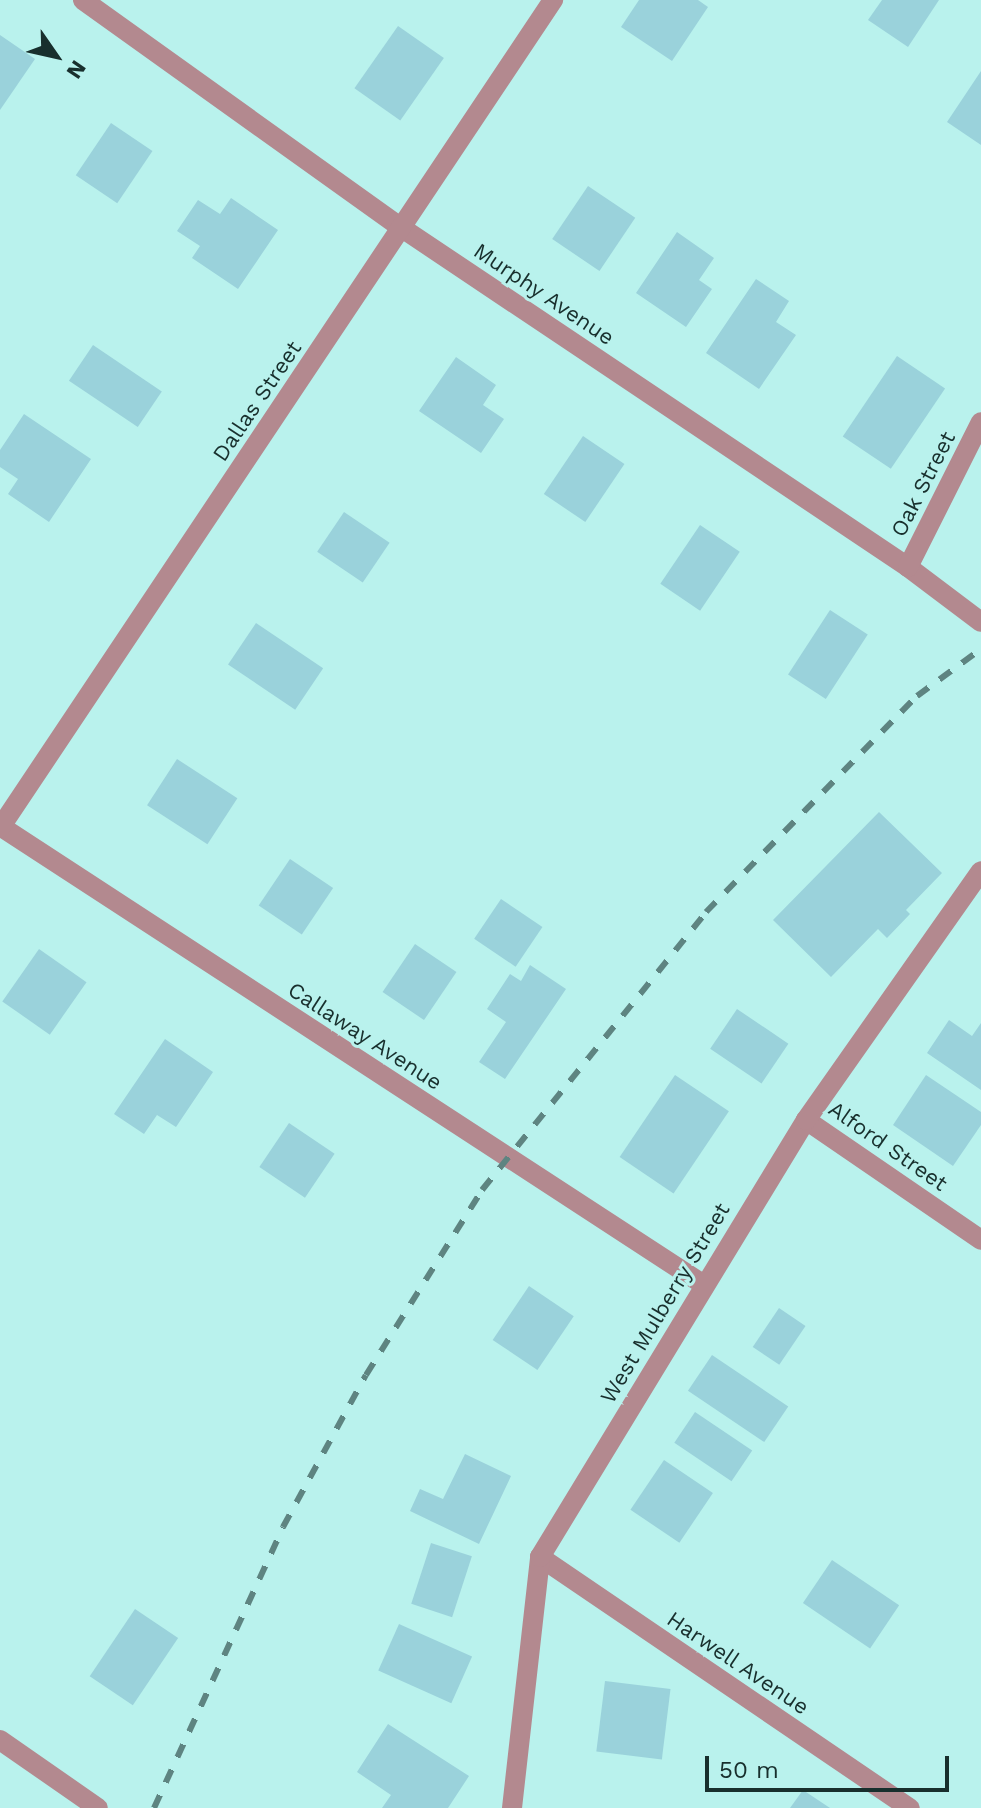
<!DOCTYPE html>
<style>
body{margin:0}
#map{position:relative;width:981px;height:1808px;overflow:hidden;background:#b9f2ed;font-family:"Work Sans",sans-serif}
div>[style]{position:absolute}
.building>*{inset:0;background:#9ad2db;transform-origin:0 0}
.minor>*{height:20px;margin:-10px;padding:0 10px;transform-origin:10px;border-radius:10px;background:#b3898f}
.tertiary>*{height:20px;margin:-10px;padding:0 10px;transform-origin:10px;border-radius:10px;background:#b3898f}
.rail>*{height:6px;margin-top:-3px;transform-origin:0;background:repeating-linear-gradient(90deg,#5e8481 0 14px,transparent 0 28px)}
span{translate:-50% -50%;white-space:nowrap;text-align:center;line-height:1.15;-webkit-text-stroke:6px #b9f2ed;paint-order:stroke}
.street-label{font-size:22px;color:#182f2d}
.north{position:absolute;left:16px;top:16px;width:80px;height:80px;-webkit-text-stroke:6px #b9f2ed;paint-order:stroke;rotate:124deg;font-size:22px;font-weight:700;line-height:32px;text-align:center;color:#182f2d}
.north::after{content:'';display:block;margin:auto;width:28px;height:36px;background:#182f2d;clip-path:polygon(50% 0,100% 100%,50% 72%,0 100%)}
.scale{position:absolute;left:705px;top:1756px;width:244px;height:36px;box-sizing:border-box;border:4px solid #182f2d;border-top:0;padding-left:10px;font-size:24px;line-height:28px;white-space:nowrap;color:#182f2d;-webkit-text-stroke:6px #b9f2ed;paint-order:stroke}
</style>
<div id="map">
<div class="building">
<div style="clip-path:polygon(639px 0,698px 0,708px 7px,672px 61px,621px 27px)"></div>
<div style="clip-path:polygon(882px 0,939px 0,908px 47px,868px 20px)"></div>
<div style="left:398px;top:26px;width:56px;height:76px;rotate:35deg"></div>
<div style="clip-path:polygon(0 35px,35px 59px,0 110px)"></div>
<div style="clip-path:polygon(981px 71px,981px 145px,947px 122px)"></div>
<div style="left:111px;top:123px;width:50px;height:63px;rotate:34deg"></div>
<div style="left:588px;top:186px;width:57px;height:64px;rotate:34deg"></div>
<div style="clip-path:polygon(231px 198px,278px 230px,238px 289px,192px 258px,200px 246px,177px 231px,198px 200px,220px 214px)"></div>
<div style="clip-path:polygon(677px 232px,714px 258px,699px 280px,712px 289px,686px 327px,636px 293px)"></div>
<div style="clip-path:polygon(756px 279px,789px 301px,776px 322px,796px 335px,759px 389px,706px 353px)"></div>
<div style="left:93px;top:345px;width:83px;height:43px;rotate:34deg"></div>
<div style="left:897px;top:356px;width:58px;height:97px;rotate:34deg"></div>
<div style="clip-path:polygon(456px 357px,496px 385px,483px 405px,504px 419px,481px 453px,419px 411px)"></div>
<div style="clip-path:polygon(24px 414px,91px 459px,49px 522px,8px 494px,18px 479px,0 467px,0 450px)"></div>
<div style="left:583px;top:436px;width:50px;height:70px;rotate:34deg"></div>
<div style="left:344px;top:512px;width:55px;height:48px;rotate:34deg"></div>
<div style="left:700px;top:525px;width:48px;height:71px;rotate:34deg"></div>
<div style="left:830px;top:610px;width:45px;height:77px;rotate:33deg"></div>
<div style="left:256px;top:623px;width:81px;height:50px;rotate:34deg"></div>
<div style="left:177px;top:759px;width:72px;height:55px;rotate:33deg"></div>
<div style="clip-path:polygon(879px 812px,942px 873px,906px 910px,910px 914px,887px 938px,878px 929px,831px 977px,773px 920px)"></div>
<div style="left:290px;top:859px;width:52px;height:56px;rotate:34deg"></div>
<div style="left:501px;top:899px;width:50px;height:48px;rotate:34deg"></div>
<div style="left:415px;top:944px;width:50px;height:58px;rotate:34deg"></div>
<div style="left:39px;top:949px;width:58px;height:64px;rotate:35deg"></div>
<div style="clip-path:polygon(530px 965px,566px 989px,505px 1079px,479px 1062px,506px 1022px,487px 1009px,510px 974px,521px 981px)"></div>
<div style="left:737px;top:1009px;width:62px;height:48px;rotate:34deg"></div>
<div style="clip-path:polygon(949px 1020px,972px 1036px,981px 1023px,981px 1090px,927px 1053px)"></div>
<div style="clip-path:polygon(165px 1039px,213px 1072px,176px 1127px,157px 1115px,144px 1134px,114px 1114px)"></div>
<div style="left:675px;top:1075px;width:65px;height:99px;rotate:34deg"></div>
<div style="clip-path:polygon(926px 1075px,981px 1112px,981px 1125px,953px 1166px,893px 1125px)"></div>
<div style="left:289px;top:1123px;width:55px;height:53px;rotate:34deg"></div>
<div style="left:529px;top:1286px;width:54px;height:65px;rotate:34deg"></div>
<div style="left:779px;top:1308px;width:32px;height:47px;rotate:34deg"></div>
<div style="left:712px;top:1355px;width:92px;height:43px;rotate:34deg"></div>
<div style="left:695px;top:1412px;width:69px;height:37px;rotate:34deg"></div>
<div style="clip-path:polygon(465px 1454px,511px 1476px,479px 1544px,410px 1511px,420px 1489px,443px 1499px)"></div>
<div style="left:664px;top:1460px;width:59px;height:60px;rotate:34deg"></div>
<div style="left:431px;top:1543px;width:43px;height:64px;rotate:18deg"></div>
<div style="left:832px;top:1560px;width:81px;height:52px;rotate:34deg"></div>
<div style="left:135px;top:1609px;width:52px;height:81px;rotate:34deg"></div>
<div style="left:399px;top:1624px;width:80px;height:51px;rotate:24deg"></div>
<div style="left:605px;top:1681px;width:66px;height:71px;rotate:7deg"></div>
<div style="clip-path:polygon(388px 1724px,469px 1776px,448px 1808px,382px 1808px,391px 1795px,357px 1772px)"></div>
<div style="clip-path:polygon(803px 1790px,830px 1808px,790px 1808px)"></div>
</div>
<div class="minor">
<div style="left:83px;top:0;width:392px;rotate:35.6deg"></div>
<div style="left:402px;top:228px;width:609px;rotate:33.82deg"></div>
<div style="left:908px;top:567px;width:91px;rotate:37deg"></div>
<div style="left:908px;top:567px;width:162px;rotate:-63.3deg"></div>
<div style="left:0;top:826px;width:840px;rotate:33.1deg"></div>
<div style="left:806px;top:1120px;width:212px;rotate:34.4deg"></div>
<div style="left:540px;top:1557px;width:447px;rotate:34.2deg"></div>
<div style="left:512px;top:1808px;width:253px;rotate:-83.6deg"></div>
<div style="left:540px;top:1557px;width:512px;rotate:-58.67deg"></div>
<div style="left:806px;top:1120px;width:304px;rotate:-54.9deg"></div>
</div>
<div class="tertiary">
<div style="left:0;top:828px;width:996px;rotate:-56.26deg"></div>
<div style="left:0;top:1740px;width:119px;rotate:34.8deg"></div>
</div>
<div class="rail">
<div style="left:154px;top:1808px;width:309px;rotate:-65.3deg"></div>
<div style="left:283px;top:1527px;width:173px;rotate:-61.4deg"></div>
<div style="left:366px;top:1375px;width:218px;rotate:-57.9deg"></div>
<div style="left:482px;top:1190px;width:357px;rotate:-51.1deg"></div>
<div style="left:706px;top:912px;width:302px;rotate:-45.7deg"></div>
<div style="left:917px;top:696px;width:79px;rotate:-36.3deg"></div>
</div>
<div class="street-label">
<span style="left:544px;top:294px;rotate:34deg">Murphy Avenue</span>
<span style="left:257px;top:401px;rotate:-56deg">Dallas Street</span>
<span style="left:923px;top:484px;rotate:-63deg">Oak Street</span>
<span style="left:365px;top:1036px;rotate:33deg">Callaway Avenue</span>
<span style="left:888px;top:1146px;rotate:35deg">Alford Street</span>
<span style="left:665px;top:1303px;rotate:-59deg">West Mulberry Street</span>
<span style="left:738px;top:1663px;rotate:34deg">Harwell Avenue</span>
</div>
<div class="north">N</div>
<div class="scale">50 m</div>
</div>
